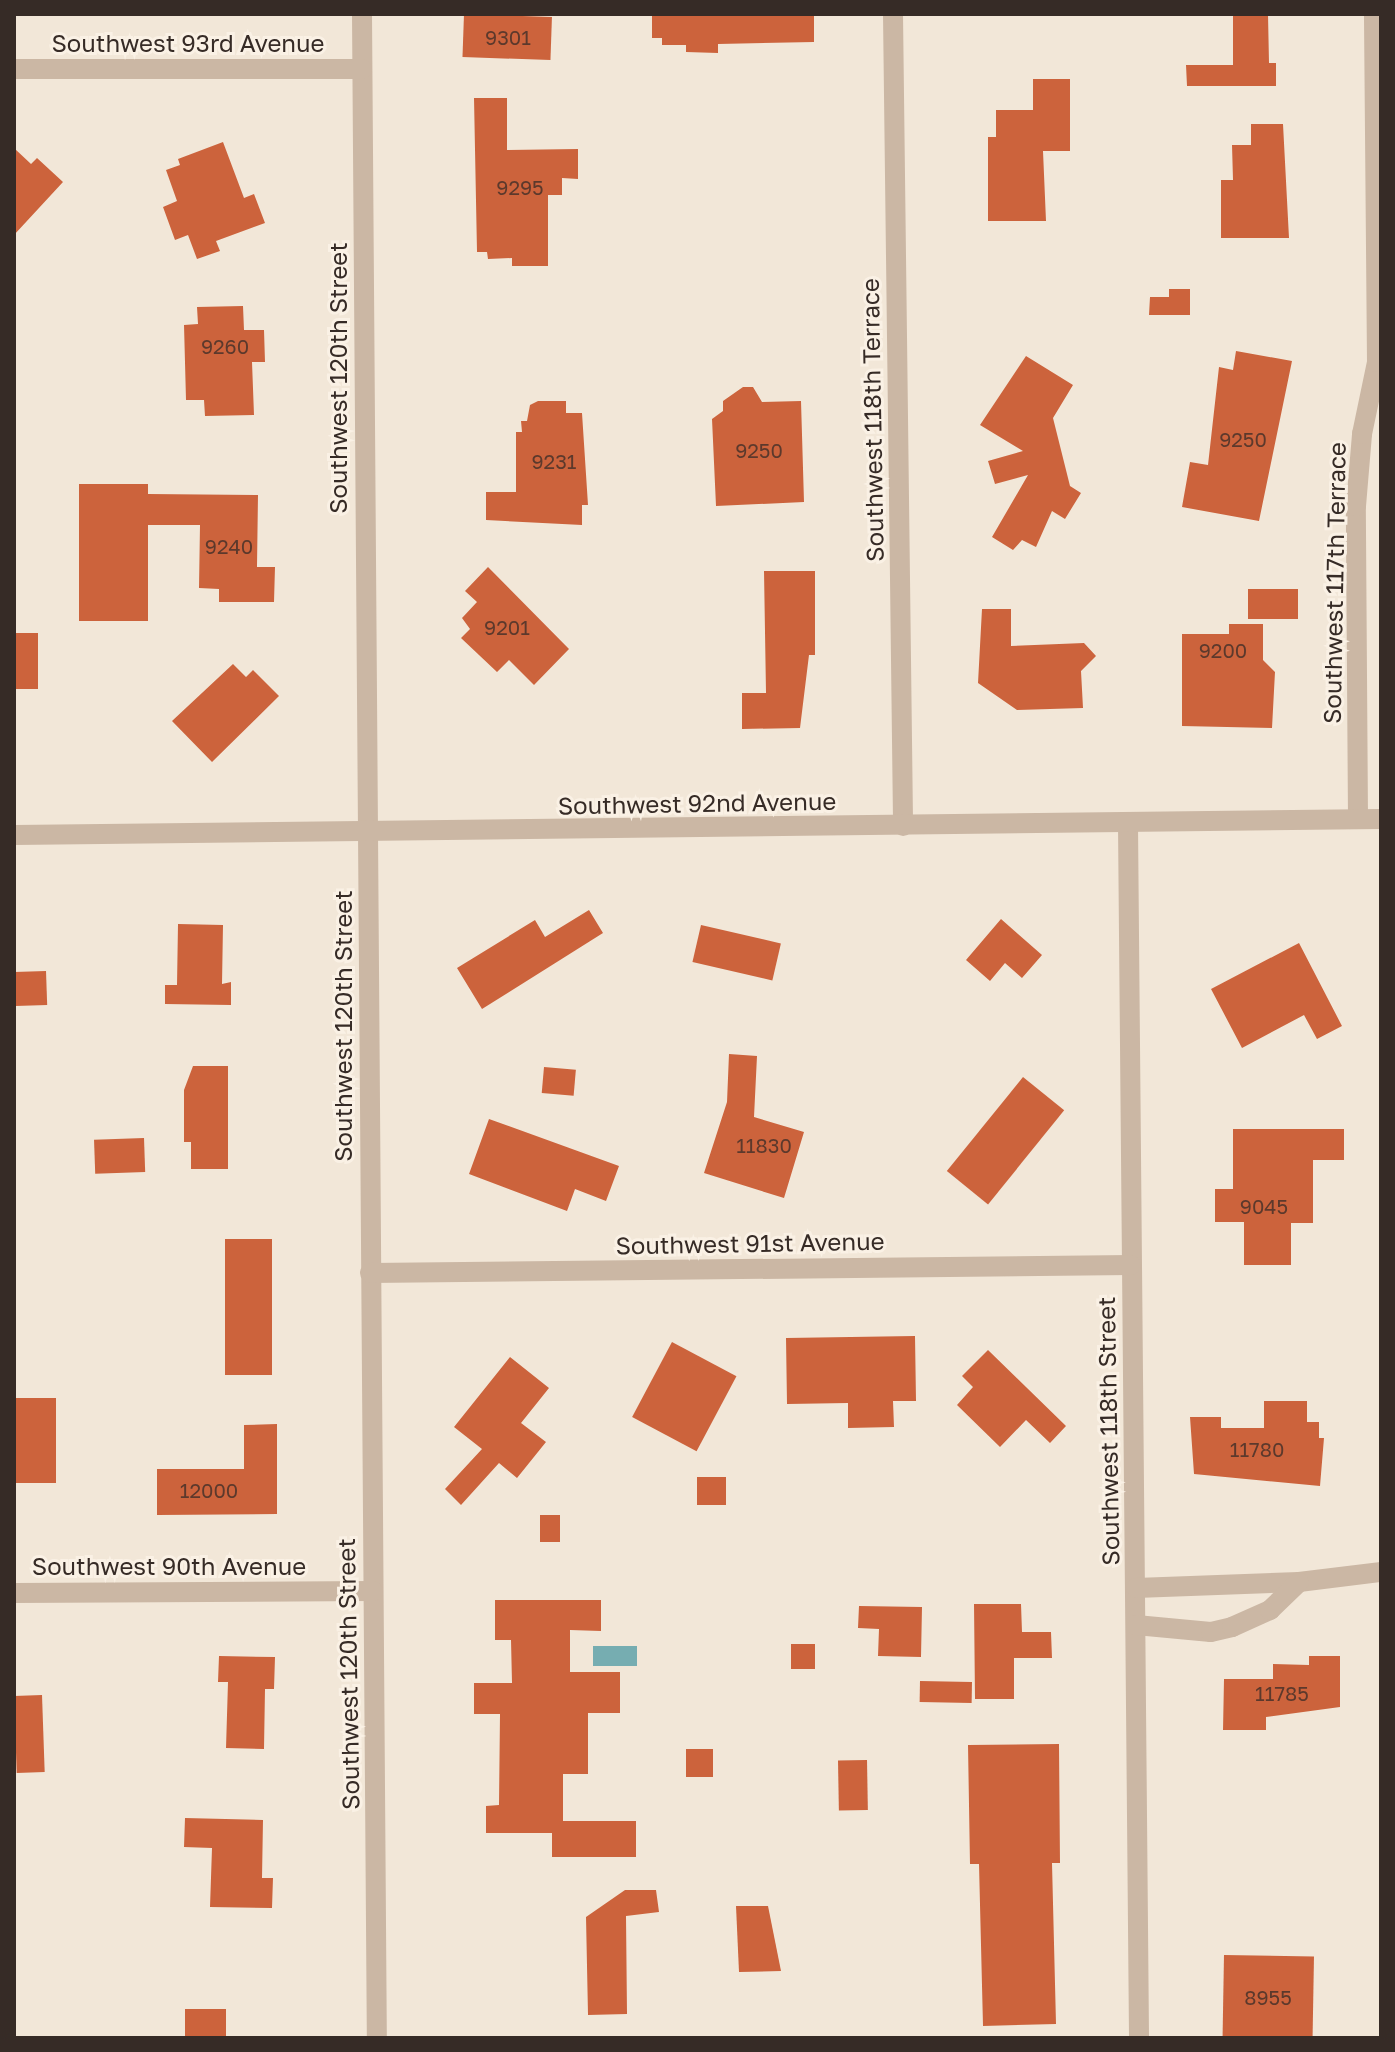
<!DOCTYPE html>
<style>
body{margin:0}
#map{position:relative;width:1395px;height:2052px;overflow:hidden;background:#f2e7d8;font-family:"Golos Text",sans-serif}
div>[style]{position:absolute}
.water>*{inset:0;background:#76adb1;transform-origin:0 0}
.building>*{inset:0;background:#cc633c;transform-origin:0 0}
.minor>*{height:20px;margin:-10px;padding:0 10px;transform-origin:10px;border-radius:10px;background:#cbb7a4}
span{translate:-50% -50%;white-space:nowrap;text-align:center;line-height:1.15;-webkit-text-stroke:6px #faf1e5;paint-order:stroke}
.number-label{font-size:20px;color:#5c392c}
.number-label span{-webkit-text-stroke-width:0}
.street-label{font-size:24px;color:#362b26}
.frame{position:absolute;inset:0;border:16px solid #362b26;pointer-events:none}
</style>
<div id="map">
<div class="water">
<div style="left:593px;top:1646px;width:44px;height:20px"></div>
</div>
<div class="building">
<div style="left:464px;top:14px;width:88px;height:43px;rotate:2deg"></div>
<div style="clip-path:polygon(662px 14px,814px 14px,814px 42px,718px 44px,718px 53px,686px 52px,686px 45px,662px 45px,662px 38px,652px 38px,652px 16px)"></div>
<div style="clip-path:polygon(1233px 14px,1268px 14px,1269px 63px,1276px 63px,1276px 86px,1187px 86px,1186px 65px,1233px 65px)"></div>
<div style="clip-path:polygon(1033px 79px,1070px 79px,1070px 151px,1043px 151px,1046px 221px,988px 221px,988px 137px,996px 137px,996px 110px,1033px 110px)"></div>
<div style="clip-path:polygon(474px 98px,507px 98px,507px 150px,578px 149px,578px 179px,562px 178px,562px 195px,548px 195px,548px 266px,512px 266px,512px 258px,488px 259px,487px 252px,477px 252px)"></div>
<div style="clip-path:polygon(1251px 124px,1283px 124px,1289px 238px,1221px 238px,1221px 180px,1233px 180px,1232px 145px,1251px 145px)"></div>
<div style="clip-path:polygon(223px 142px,244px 198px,254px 194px,265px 223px,216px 241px,220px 251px,197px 259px,188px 235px,175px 240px,163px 207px,177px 201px,166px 170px,180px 165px,178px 159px)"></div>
<div style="clip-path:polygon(14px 148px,31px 164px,37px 158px,63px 182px,14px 235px)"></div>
<div style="clip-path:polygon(1169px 289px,1190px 289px,1190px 315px,1149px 315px,1150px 297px,1169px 297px)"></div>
<div style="clip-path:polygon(243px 306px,244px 330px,264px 330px,265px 362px,252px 362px,254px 415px,205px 416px,204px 400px,186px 400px,184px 325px,198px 324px,197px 307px)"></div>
<div style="clip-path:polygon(1236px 351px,1292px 361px,1259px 521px,1182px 507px,1190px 462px,1208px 465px,1219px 367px,1233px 370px)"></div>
<div style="clip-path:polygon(1026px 356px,1073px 385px,1053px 418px,1070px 486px,1081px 493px,1065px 519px,1052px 511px,1036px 547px,1022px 540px,1013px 550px,992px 537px,1028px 475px,995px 484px,988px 461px,1023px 451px,980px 425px)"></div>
<div style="clip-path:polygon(743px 387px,753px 387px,762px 402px,801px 401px,804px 502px,716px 506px,712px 419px,723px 411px,723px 401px)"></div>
<div style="clip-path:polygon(538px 401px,566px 401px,566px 413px,582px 413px,588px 505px,582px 505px,582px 525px,486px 520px,486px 492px,516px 492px,516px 432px,522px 432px,521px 421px,527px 421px,530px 405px)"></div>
<div style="clip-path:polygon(79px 484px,148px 484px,148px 494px,258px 495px,257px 567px,275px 567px,274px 602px,219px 602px,219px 589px,199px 588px,200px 525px,148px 525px,148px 621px,79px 621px)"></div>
<div style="clip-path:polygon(488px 567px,569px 649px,534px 685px,509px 660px,497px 672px,461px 638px,470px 629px,462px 618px,477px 602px,465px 591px)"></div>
<div style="clip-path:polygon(764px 571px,815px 571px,815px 655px,809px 655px,800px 728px,742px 729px,742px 693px,766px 693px)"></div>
<div style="left:1248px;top:589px;width:50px;height:30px"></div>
<div style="clip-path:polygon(982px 609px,1011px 609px,1011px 646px,1084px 643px,1096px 656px,1081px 671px,1083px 708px,1017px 710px,978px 683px)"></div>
<div style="clip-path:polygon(1229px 624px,1263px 624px,1263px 660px,1275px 672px,1272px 728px,1182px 726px,1182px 634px,1229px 634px)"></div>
<div style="left:14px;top:633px;width:24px;height:56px"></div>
<div style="clip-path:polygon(233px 664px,246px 677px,253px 670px,279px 696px,212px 762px,172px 721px)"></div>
<div style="clip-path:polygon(589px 910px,603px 933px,482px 1009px,457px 968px,535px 920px,545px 937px)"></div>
<div style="clip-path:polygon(1001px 919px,1042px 955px,1022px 978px,1005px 963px,990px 981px,966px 960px)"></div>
<div style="clip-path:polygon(178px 924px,223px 925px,222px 984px,231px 982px,231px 1005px,165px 1004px,165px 985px,177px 985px)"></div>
<div style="left:701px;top:925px;width:82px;height:38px;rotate:13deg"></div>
<div style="clip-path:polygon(1299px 943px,1342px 1026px,1317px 1039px,1304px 1015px,1242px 1048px,1211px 989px)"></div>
<div style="left:46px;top:971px;width:34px;height:32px;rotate:88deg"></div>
<div style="clip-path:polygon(729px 1054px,757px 1056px,754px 1117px,804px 1132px,784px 1198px,704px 1173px,727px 1102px)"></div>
<div style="clip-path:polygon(193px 1066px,228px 1066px,228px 1169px,191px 1169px,191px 1142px,184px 1142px,184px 1090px)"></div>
<div style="left:544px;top:1067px;width:32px;height:26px;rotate:5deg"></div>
<div style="left:1023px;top:1077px;width:53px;height:121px;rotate:39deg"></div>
<div style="clip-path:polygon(489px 1119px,619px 1166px,606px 1201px,575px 1189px,567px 1211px,469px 1174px)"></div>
<div style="clip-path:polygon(1233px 1129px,1344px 1129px,1344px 1160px,1313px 1160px,1313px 1223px,1291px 1223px,1291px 1265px,1244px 1265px,1244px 1222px,1215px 1222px,1215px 1189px,1233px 1189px)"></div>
<div style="left:144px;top:1138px;width:34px;height:50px;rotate:88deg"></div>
<div style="left:225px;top:1239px;width:47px;height:136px"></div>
<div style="clip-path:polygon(915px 1336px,916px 1401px,893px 1401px,894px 1427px,848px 1428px,848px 1403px,787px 1404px,786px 1338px)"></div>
<div style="left:672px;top:1342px;width:73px;height:85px;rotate:28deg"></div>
<div style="clip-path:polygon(988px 1350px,1066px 1426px,1050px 1443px,1026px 1420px,1000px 1447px,957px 1405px,973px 1387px,962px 1376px)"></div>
<div style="clip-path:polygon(510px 1357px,549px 1388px,521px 1423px,546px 1442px,517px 1478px,499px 1463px,461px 1505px,445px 1489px,482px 1449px,454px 1427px)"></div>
<div style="left:14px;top:1398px;width:42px;height:85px"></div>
<div style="clip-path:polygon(1264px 1401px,1307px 1401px,1307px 1422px,1319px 1422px,1319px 1438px,1324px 1438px,1320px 1486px,1194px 1474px,1190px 1417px,1221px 1417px,1221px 1428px,1264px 1428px)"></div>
<div style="clip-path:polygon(277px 1424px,277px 1514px,157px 1515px,157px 1469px,244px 1469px,244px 1425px)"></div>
<div style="left:697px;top:1477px;width:29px;height:28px"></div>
<div style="left:540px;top:1515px;width:20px;height:27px"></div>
<div style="clip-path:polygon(495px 1600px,601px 1600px,601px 1631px,570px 1630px,570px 1672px,620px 1672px,620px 1713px,588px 1713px,588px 1774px,563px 1774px,563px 1821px,636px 1821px,636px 1857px,552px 1857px,552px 1833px,486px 1833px,486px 1806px,499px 1805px,500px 1714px,474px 1714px,474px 1683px,512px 1683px,511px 1640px,495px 1640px)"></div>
<div style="clip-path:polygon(974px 1604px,1021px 1604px,1022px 1632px,1051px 1632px,1052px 1658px,1014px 1658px,1014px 1699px,975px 1699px)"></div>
<div style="clip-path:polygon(859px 1606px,922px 1607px,921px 1657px,878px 1656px,879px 1629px,858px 1628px)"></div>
<div style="left:791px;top:1644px;width:24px;height:25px"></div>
<div style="clip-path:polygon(219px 1656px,275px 1657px,274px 1689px,265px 1689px,264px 1749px,226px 1748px,228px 1682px,218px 1682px)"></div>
<div style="clip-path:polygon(1309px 1656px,1340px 1656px,1340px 1707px,1266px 1717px,1266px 1730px,1223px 1730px,1224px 1679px,1273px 1679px,1273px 1664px,1309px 1665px)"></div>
<div style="left:920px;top:1681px;width:52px;height:21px;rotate:1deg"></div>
<div style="left:42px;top:1695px;width:77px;height:28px;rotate:88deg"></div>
<div style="clip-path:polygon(1059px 1744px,1060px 1863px,1052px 1863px,1056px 2024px,983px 2026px,979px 1864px,970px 1864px,968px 1745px)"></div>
<div style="left:686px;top:1749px;width:27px;height:28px"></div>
<div style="left:867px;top:1760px;width:50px;height:29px;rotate:89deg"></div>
<div style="clip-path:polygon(185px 1818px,263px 1820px,262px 1878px,273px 1878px,272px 1908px,210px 1907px,212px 1848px,184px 1847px)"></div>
<div style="clip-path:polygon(625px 1890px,656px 1890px,659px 1912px,626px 1916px,627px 2014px,588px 2015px,586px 1917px)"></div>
<div style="clip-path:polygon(736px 1906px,768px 1906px,781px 1971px,739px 1972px)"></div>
<div style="left:1224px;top:1955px;width:90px;height:83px;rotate:1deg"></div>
<div style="left:185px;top:2009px;width:41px;height:29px"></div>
</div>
<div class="minor">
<div style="left:362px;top:14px;width:2024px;rotate:89.58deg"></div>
<div style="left:893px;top:14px;width:812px;rotate:89.29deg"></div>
<div style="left:14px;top:69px;width:348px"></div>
<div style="left:1358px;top:819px;width:313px;rotate:-90.4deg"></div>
<div style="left:1356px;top:506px;width:72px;rotate:-85.2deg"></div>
<div style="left:1362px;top:434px;width:74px;rotate:-78.2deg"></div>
<div style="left:1377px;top:362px;width:348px;rotate:-90.5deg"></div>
<div style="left:1128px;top:824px;width:1214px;rotate:89.48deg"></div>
<div style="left:14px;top:835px;width:1367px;rotate:-0.67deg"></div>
<div style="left:370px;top:1273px;width:761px;rotate:-0.6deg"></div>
<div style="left:1136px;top:1588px;width:163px;rotate:-2.1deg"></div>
<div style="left:1299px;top:1582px;width:83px;rotate:-7deg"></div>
<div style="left:14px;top:1593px;width:359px;rotate:-0.3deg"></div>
<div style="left:1136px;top:1625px;width:75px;rotate:5.3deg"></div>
<div style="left:1211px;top:1632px;width:22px;rotate:-13deg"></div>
<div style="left:1232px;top:1627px;width:42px;rotate:-24.1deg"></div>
<div style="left:1270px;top:1610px;width:40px;rotate:-44deg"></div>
</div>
<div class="number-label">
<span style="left:508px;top:37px">9301</span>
<span style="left:520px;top:187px">9295</span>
<span style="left:225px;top:346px">9260</span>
<span style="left:1243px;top:439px">9250</span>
<span style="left:759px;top:450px">9250</span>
<span style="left:554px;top:461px">9231</span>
<span style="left:229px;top:546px">9240</span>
<span style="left:507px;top:627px">9201</span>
<span style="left:1223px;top:650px">9200</span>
<span style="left:764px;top:1145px">11830</span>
<span style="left:1264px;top:1206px">9045</span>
<span style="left:1257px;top:1449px">11780</span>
<span style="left:209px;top:1490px">12000</span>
<span style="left:1282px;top:1693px">11785</span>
<span style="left:1268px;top:1997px">8955</span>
</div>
<div class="street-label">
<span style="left:188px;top:43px">Southwest 93rd Avenue</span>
<span style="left:338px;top:378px;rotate:-90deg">Southwest 120th Street</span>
<span style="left:872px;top:420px;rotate:-91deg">Southwest 118th Terrace</span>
<span style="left:1334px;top:583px;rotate:-89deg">Southwest 117th Terrace</span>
<span style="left:697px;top:803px;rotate:-1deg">Southwest 92nd Avenue</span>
<span style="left:343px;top:1026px;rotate:-90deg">Southwest 120th Street</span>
<span style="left:750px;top:1243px;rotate:-1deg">Southwest 91st Avenue</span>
<span style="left:1108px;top:1431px;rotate:-91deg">Southwest 118th Street</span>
<span style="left:169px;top:1566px">Southwest 90th Avenue</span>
<span style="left:348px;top:1674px;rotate:-91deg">Southwest 120th Street</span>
</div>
<div class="frame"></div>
</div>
